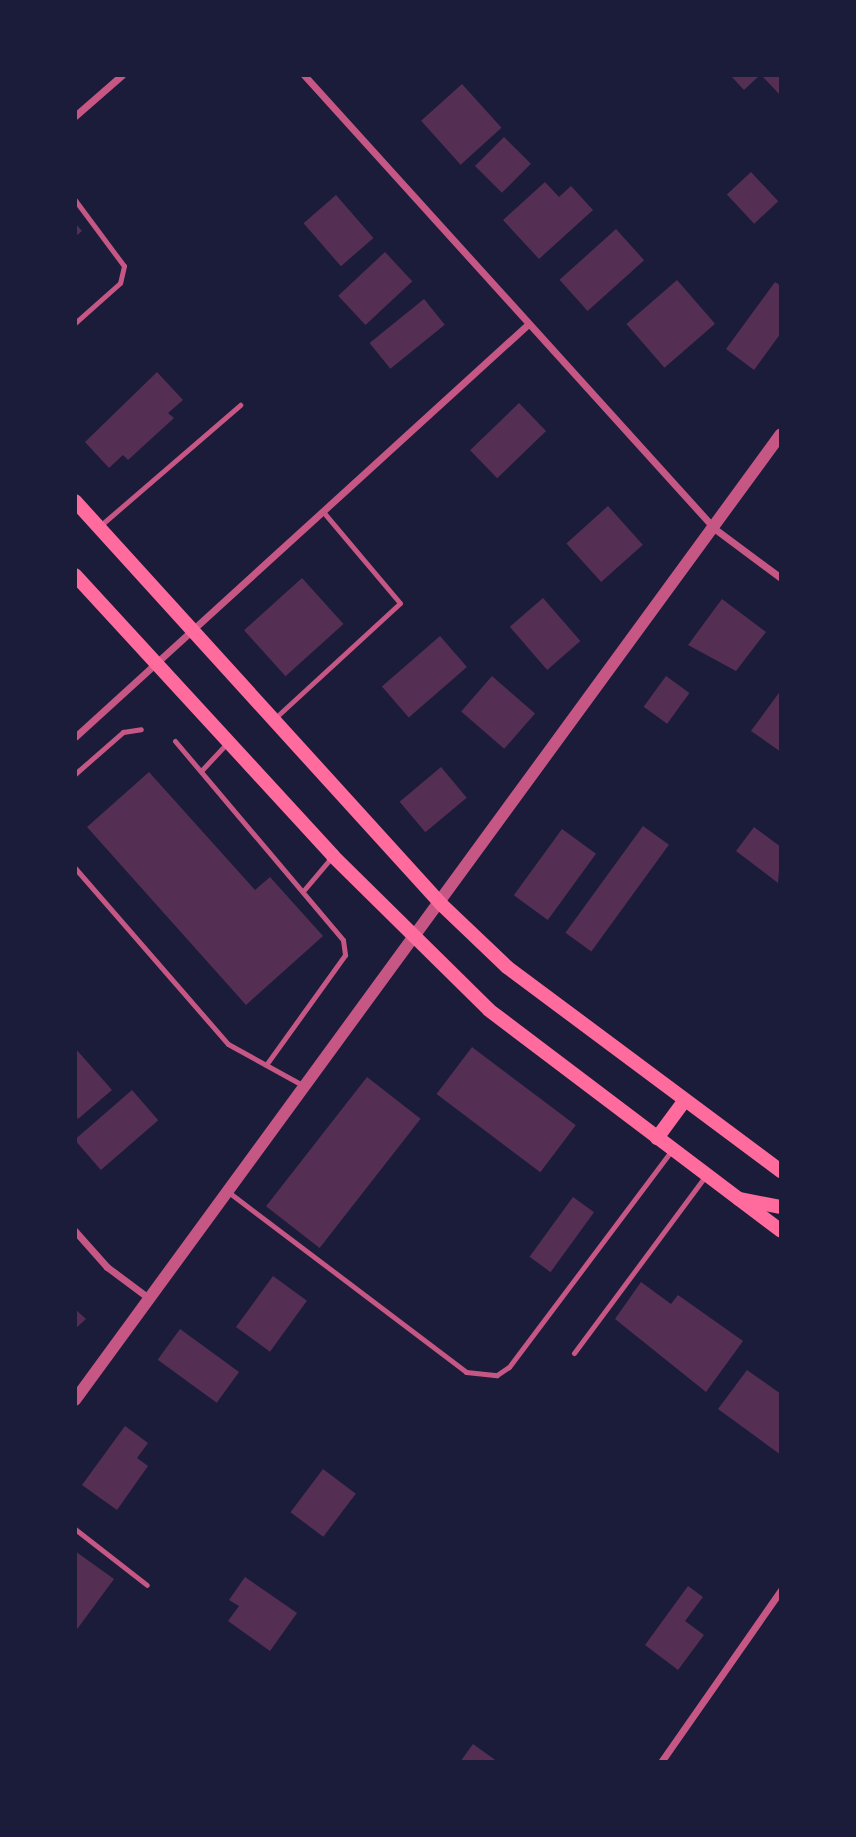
<!DOCTYPE html>
<style>
body{margin:0}
#map{position:relative;width:856px;height:1837px;overflow:hidden;background:#1b1b3a;font-family:Barlow,sans-serif}
div>[style]{position:absolute}
.building>*{inset:0;background:#542f53;transform-origin:0 0}
.service>*{height:5px;margin:-2.5px;padding:0 2.5px;transform-origin:2.5px;border-radius:2.5px;background:#c65784}
.minor>*{height:7px;margin:-3.5px;padding:0 3.5px;transform-origin:3.5px;border-radius:3.5px;background:#c65784}
.tertiary>*{height:12px;margin:-6px;padding:0 6px;transform-origin:6px;border-radius:6px;background:#c65784}
.secondary>*{height:14px;margin:-7px;padding:0 7px;transform-origin:7px;border-radius:7px;background:#ff6b9d}
span{translate:-50% -50%;white-space:nowrap;text-align:center;line-height:1.15;-webkit-text-stroke:5px #1b1b3a;paint-order:stroke}
.frame{position:absolute;inset:0;border:77px solid #1b1b3a;pointer-events:none}
</style>
<div id="map">
<div class="building">
<div style="clip-path:polygon(730px 75px,760px 75px,744px 90px)"></div>
<div style="clip-path:polygon(761px 75px,781px 75px,781px 96px)"></div>
<div style="left:462px;top:84px;width:59px;height:55px;rotate:48deg"></div>
<div style="left:504px;top:137px;width:38px;height:41px;rotate:45deg"></div>
<div style="left:751px;top:172px;width:40px;height:33px;rotate:47deg"></div>
<div style="clip-path:polygon(545px 182px,559px 197px,571px 186px,593px 210px,539px 259px,503px 220px)"></div>
<div style="left:336px;top:195px;width:57px;height:43px;rotate:49deg"></div>
<div style="clip-path:polygon(75px 223px,82px 231px,75px 237px)"></div>
<div style="left:616px;top:229px;width:42px;height:76px;rotate:48deg"></div>
<div style="left:385px;top:252px;width:40px;height:64px;rotate:47deg"></div>
<div style="left:677px;top:280px;width:58px;height:67px;rotate:49deg"></div>
<div style="clip-path:polygon(775px 282px,781px 286px,781px 333px,754px 370px,726px 349px)"></div>
<div style="left:424px;top:299px;width:33px;height:70px;rotate:51deg"></div>
<div style="clip-path:polygon(157px 372px,183px 400px,168px 413px,174px 418px,128px 460px,123px 455px,109px 468px,85px 442px)"></div>
<div style="left:519px;top:403px;width:39px;height:68px;rotate:46deg"></div>
<div style="left:608px;top:506px;width:52px;height:56px;rotate:48deg"></div>
<div style="left:302px;top:578px;width:62px;height:78px;rotate:48deg"></div>
<div style="left:543px;top:598px;width:57px;height:44px;rotate:49deg"></div>
<div style="clip-path:polygon(722px 599px,766px 632px,736px 671px,688px 645px)"></div>
<div style="left:440px;top:636px;width:41px;height:77px;rotate:49deg"></div>
<div style="left:492px;top:676px;width:57px;height:47px;rotate:41deg"></div>
<div style="left:666px;top:676px;width:29px;height:38px;rotate:36deg"></div>
<div style="clip-path:polygon(781px 690px,781px 752px,751px 731px)"></div>
<div style="left:441px;top:767px;width:40px;height:54px;rotate:50deg"></div>
<div style="clip-path:polygon(149px 772px,255px 890px,270px 877px,323px 936px,246px 1005px,87px 827px)"></div>
<div style="left:643px;top:826px;width:32px;height:132px;rotate:36deg"></div>
<div style="clip-path:polygon(754px 827px,781px 847px,778px 883px,736px 851px)"></div>
<div style="left:562px;top:829px;width:42px;height:82px;rotate:36deg"></div>
<div style="left:472px;top:1047px;width:130px;height:59px;rotate:37deg"></div>
<div style="clip-path:polygon(75px 1048px,112px 1090px,78px 1119px,75px 1115px)"></div>
<div style="left:367px;top:1077px;width:68px;height:164px;rotate:38deg"></div>
<div style="left:132px;top:1090px;width:40px;height:76px;rotate:49deg"></div>
<div style="left:573px;top:1197px;width:26px;height:74px;rotate:36deg"></div>
<div style="left:273px;top:1276px;width:42px;height:63px;rotate:36deg"></div>
<div style="clip-path:polygon(641px 1282px,671px 1304px,678px 1295px,743px 1341px,706px 1392px,615px 1319px)"></div>
<div style="clip-path:polygon(75px 1309px,86px 1319px,75px 1329px)"></div>
<div style="left:180px;top:1329px;width:73px;height:38px;rotate:36deg"></div>
<div style="clip-path:polygon(747px 1370px,781px 1394px,781px 1455px,718px 1409px)"></div>
<div style="clip-path:polygon(125px 1426px,148px 1443px,137px 1458px,148px 1466px,117px 1510px,82px 1485px)"></div>
<div style="left:323px;top:1469px;width:41px;height:54px;rotate:37deg"></div>
<div style="clip-path:polygon(75px 1551px,114px 1579px,75px 1632px)"></div>
<div style="clip-path:polygon(245px 1577px,297px 1613px,270px 1651px,228px 1621px,239px 1606px,229px 1600px)"></div>
<div style="clip-path:polygon(688px 1586px,703px 1597px,685px 1621px,704px 1635px,678px 1670px,645px 1645px)"></div>
<div style="clip-path:polygon(473px 1744px,498px 1762px,460px 1762px)"></div>
</div>
<div class="service">
<div style="left:75px;top:200px;width:82px;rotate:53.4deg"></div>
<div style="left:124px;top:266px;width:17px;rotate:103deg"></div>
<div style="left:120px;top:283px;width:60px;rotate:138.4deg"></div>
<div style="left:101px;top:525px;width:184px;rotate:-40.8deg"></div>
<div style="left:274px;top:719px;width:171px;rotate:-42.6deg"></div>
<div style="left:400px;top:603px;width:116px;rotate:-130.1deg"></div>
<div style="left:175px;top:741px;width:260px;rotate:49.8deg"></div>
<div style="left:343px;top:940px;width:15px;rotate:82deg"></div>
<div style="left:345px;top:955px;width:135px;rotate:125.7deg"></div>
<div style="left:201px;top:771px;width:38px;rotate:-47deg"></div>
<div style="left:75px;top:774px;width:64px;rotate:-41.2deg"></div>
<div style="left:123px;top:732px;width:18px;rotate:-9deg"></div>
<div style="left:75px;top:868px;width:233px;rotate:49deg"></div>
<div style="left:228px;top:1044px;width:87px;rotate:28.9deg"></div>
<div style="left:304px;top:890px;width:42px;rotate:-49.8deg"></div>
<div style="left:231px;top:1194px;width:295px;rotate:37.1deg"></div>
<div style="left:466px;top:1372px;width:31px;rotate:6deg"></div>
<div style="left:497px;top:1375px;width:14px;rotate:-34deg"></div>
<div style="left:509px;top:1367px;width:271px;rotate:-53.1deg"></div>
<div style="left:574px;top:1353px;width:222px;rotate:-53.4deg"></div>
<div style="left:75px;top:1529px;width:91px;rotate:37.9deg"></div>
</div>
<div class="minor">
<div style="left:304px;top:75px;width:612px;rotate:47.85deg"></div>
<div style="left:715px;top:529px;width:82px;rotate:36.6deg"></div>
<div style="left:75px;top:116px;width:62px;rotate:-41.1deg"></div>
<div style="left:75px;top:737px;width:609px;rotate:-42.34deg"></div>
<div style="left:75px;top:1231px;width:48px;rotate:48.4deg"></div>
<div style="left:107px;top:1267px;width:54px;rotate:36.7deg"></div>
<div style="left:661px;top:1762px;width:210px;rotate:-55.1deg"></div>
</div>
<div class="tertiary">
<div style="left:75px;top:1400px;width:1196px;rotate:-53.84deg"></div>
</div>
<div class="secondary">
<div style="left:75px;top:501px;width:546px;rotate:47.75deg"></div>
<div style="left:442px;top:905px;width:90px;rotate:43.6deg"></div>
<div style="left:507px;top:967px;width:342px;rotate:36.7deg"></div>
<div style="left:75px;top:575px;width:381px;rotate:47.4deg"></div>
<div style="left:333px;top:856px;width:219px;rotate:44.6deg"></div>
<div style="left:489px;top:1010px;width:366px;rotate:37.1deg"></div>
<div style="left:657px;top:1138px;width:47px;rotate:-53.6deg"></div>
<div style="left:739px;top:1199px;width:43px;rotate:10.8deg"></div>
</div>
<div class="frame"></div>
</div>
